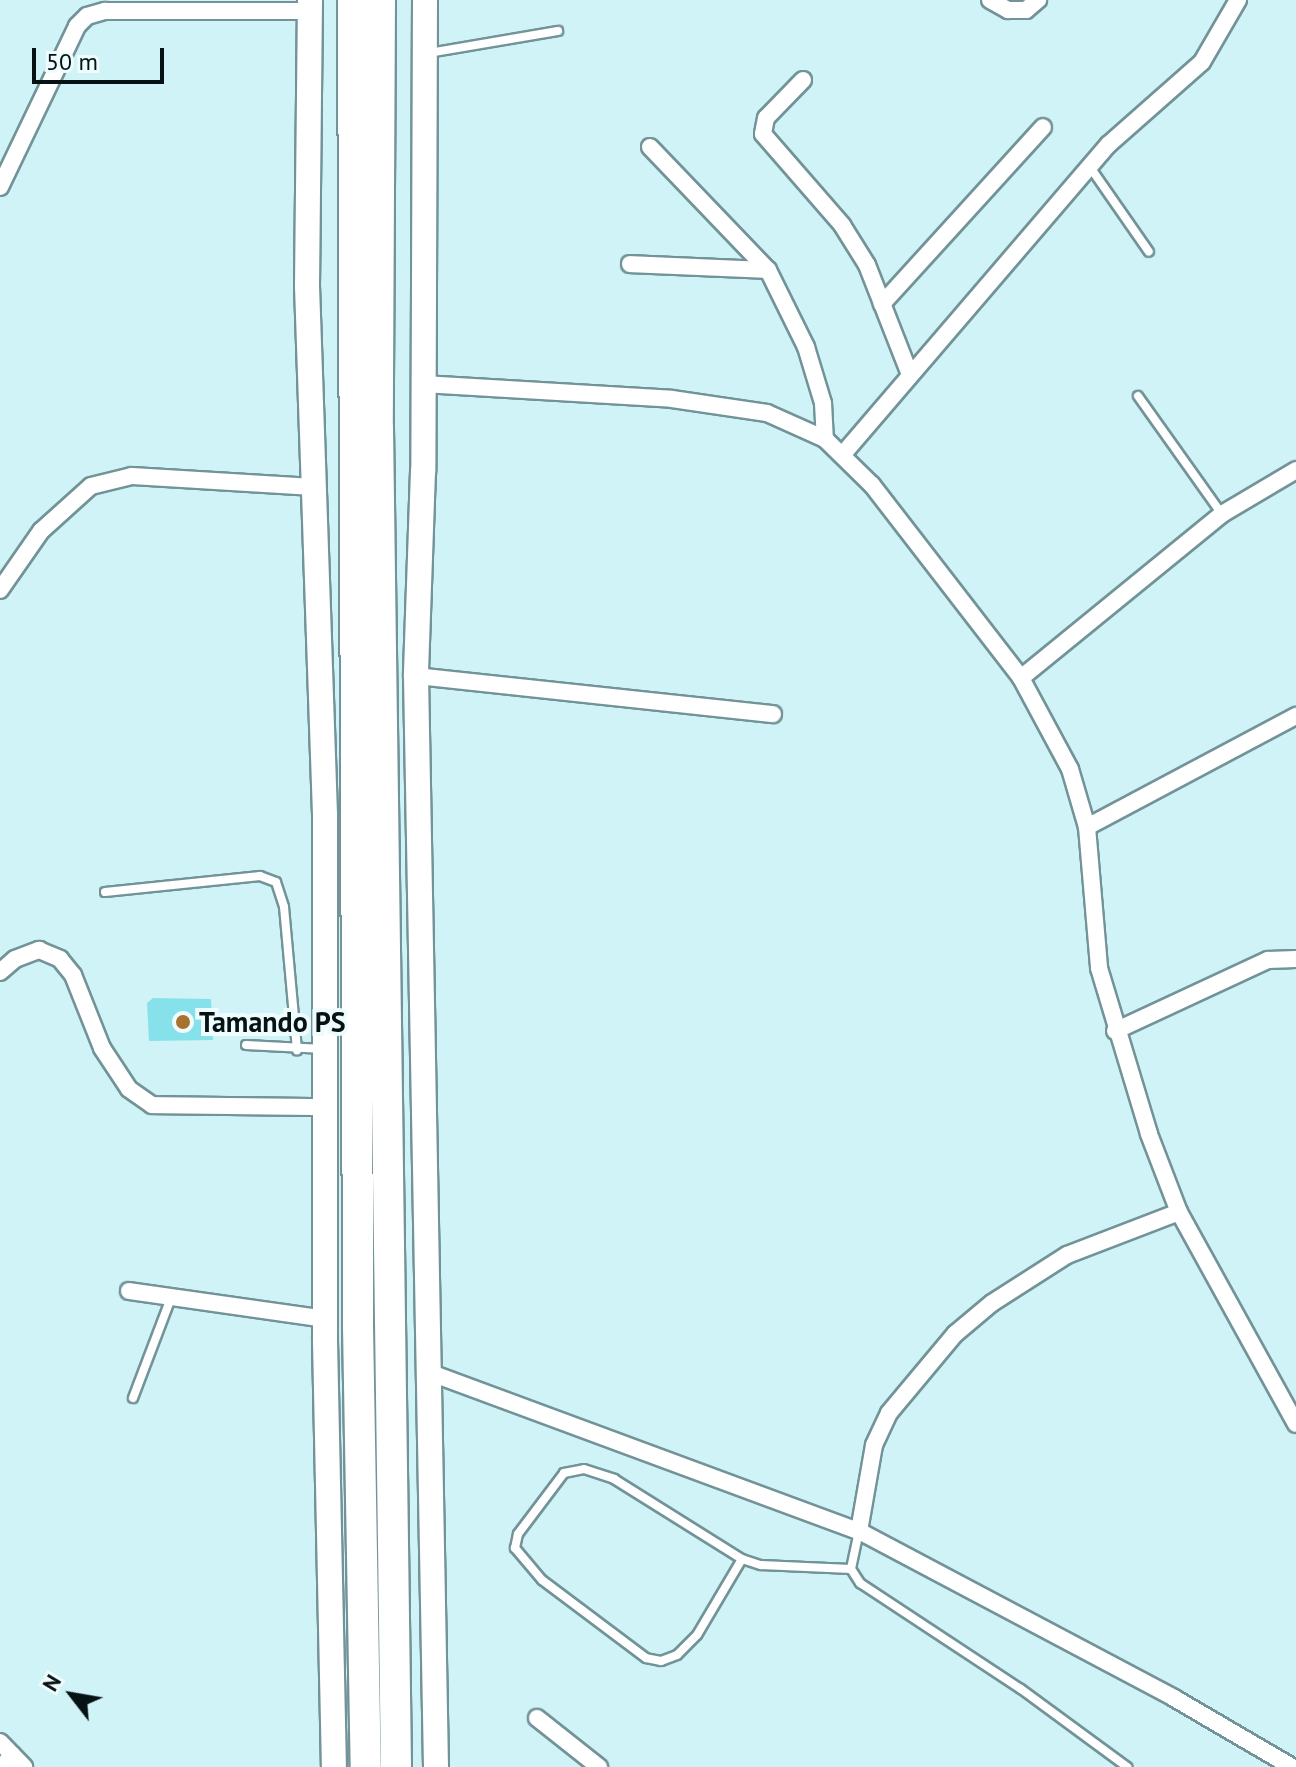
<!DOCTYPE html>
<style>
body{margin:0}
#map{position:relative;width:1296px;height:1767px;overflow:hidden;background:#d0f3f7;font-family:"PT Sans",sans-serif}
div>[style]{position:absolute}
.building>*{inset:0;background:#87e1ea}
.roads{filter:drop-shadow(2px 0 #729397) drop-shadow(-2px 0 #729397) drop-shadow(0 2px #729397) drop-shadow(0 -2px #729397)}
.lane>*{height:8px;margin:-4px;padding:0 4px;transform-origin:4px;border-radius:4px;background:#fff}
.street>*{height:16px;margin:-8px;padding:0 8px;transform-origin:8px;border-radius:8px;background:#fff}
.secondary>*{height:24px;margin:-12px;padding:0 12px;transform-origin:12px;border-radius:12px;background:#fff}
.highway>*{height:30px;margin:-15px;padding:0 15px;transform-origin:15px;border-radius:15px;background:#fff}
.dots>*{width:22px;height:22px;translate:-50% -50%;box-sizing:border-box;border:4px solid #eefcfd;border-radius:50%}
span{translate:-50% -50%;white-space:nowrap;text-align:center;line-height:1.15;-webkit-text-stroke:8px #eefcfd;paint-order:stroke}
.poi-label{font-size:28px;color:#061214;font-weight:700}
.left{translate:0 -50%;text-align:left}
.north{position:absolute;left:32px;top:1655px;width:80px;height:80px;-webkit-text-stroke:6px #eefcfd;paint-order:stroke;rotate:301deg;font-size:22px;font-weight:700;line-height:32px;text-align:center;color:#061214}
.north::after{content:'';display:block;margin:auto;width:28px;height:36px;background:#061214;clip-path:polygon(50% 0,100% 100%,50% 72%,0 100%)}
.scale{position:absolute;left:32px;top:48px;width:132px;height:36px;box-sizing:border-box;border:4px solid #061214;border-top:0;padding-left:10px;font-size:24px;line-height:28px;white-space:nowrap;color:#061214;-webkit-text-stroke:6px #eefcfd;paint-order:stroke}
</style>
<div id="map">
<div class="building">
<div style="clip-path:polygon(153px 998px,211px 999px,213px 1040px,149px 1041px,147px 1003px)"></div>
</div>
<div class="roads">
<div class="lane">
<div style="left:429px;top:53px;width:131px;rotate:-9.7deg"></div>
<div style="left:1090px;top:167px;width:103px;rotate:55.2deg"></div>
<div style="left:1138px;top:396px;width:145px;rotate:54.6deg"></div>
<div style="left:105px;top:892px;width:156px;rotate:-5.9deg"></div>
<div style="left:260px;top:876px;width:17px;rotate:21deg"></div>
<div style="left:276px;top:882px;width:26px;rotate:72deg"></div>
<div style="left:284px;top:907px;width:144px;rotate:84.8deg"></div>
<div style="left:246px;top:1045px;width:78px;rotate:2.9deg"></div>
<div style="left:133px;top:1398px;width:107px;rotate:-69.2deg"></div>
<div style="left:859px;top:1531px;width:39px;rotate:102deg"></div>
<div style="left:851px;top:1569px;width:17px;rotate:57deg"></div>
<div style="left:860px;top:1583px;width:193px;rotate:33.4deg"></div>
<div style="left:1021px;top:1689px;width:132px;rotate:36.3deg"></div>
<div style="left:742px;top:1559px;width:88px;rotate:120.6deg"></div>
<div style="left:697px;top:1635px;width:28px;rotate:135deg"></div>
<div style="left:677px;top:1655px;width:17px;rotate:159deg"></div>
<div style="left:661px;top:1661px;width:15px;rotate:-169deg"></div>
<div style="left:646px;top:1658px;width:130px;rotate:-143.1deg"></div>
<div style="left:542px;top:1580px;width:42px;rotate:-130.2deg"></div>
<div style="left:515px;top:1548px;width:14px;rotate:-78deg"></div>
<div style="left:518px;top:1534px;width:76px;rotate:-53deg"></div>
<div style="left:564px;top:1473px;width:20px;rotate:-11deg"></div>
<div style="left:584px;top:1469px;width:32px;rotate:18deg"></div>
<div style="left:614px;top:1479px;width:151px;rotate:32deg"></div>
<div style="left:742px;top:1559px;width:20px;rotate:18deg"></div>
<div style="left:761px;top:1565px;width:90px;rotate:2.5deg"></div>
</div>
<div class="street">
<div style="left:990px;top:0;width:21px;rotate:29deg"></div>
<div style="left:1008px;top:10px;width:18px"></div>
<div style="left:1026px;top:10px;width:16px;rotate:-40deg"></div>
<div style="left:803px;top:80px;width:53px;rotate:134.2deg"></div>
<div style="left:766px;top:118px;width:16px;rotate:101deg"></div>
<div style="left:763px;top:134px;width:121px;rotate:49deg"></div>
<div style="left:842px;top:225px;width:47px;rotate:58deg"></div>
<div style="left:867px;top:265px;width:115px;rotate:68.6deg"></div>
<div style="left:650px;top:147px;width:170px;rotate:46.2deg"></div>
<div style="left:768px;top:270px;width:86px;rotate:63.7deg"></div>
<div style="left:806px;top:347px;width:59px;rotate:73.1deg"></div>
<div style="left:823px;top:403px;width:36px;rotate:87deg"></div>
<div style="left:0;top:187px;width:178px;rotate:-64.4deg"></div>
<div style="left:77px;top:26px;width:14px;rotate:-45deg"></div>
<div style="left:87px;top:16px;width:19px;rotate:-16deg"></div>
<div style="left:105px;top:11px;width:204px"></div>
<div style="left:630px;top:264px;width:138px;rotate:2.5deg"></div>
<div style="left:882px;top:304px;width:239px;rotate:-47.7deg"></div>
<div style="left:423px;top:384px;width:249px;rotate:3.4deg"></div>
<div style="left:672px;top:399px;width:96px;rotate:8.4deg"></div>
<div style="left:767px;top:413px;width:64px;rotate:24.1deg"></div>
<div style="left:825px;top:439px;width:66px;rotate:44.4deg"></div>
<div style="left:872px;top:485px;width:244px;rotate:52.3deg"></div>
<div style="left:1021px;top:678px;width:103px;rotate:61.7deg"></div>
<div style="left:1070px;top:769px;width:60px;rotate:73.7deg"></div>
<div style="left:1087px;top:827px;width:142px;rotate:85.1deg"></div>
<div style="left:1099px;top:968px;width:173px;rotate:73.2deg"></div>
<div style="left:1149px;top:1134px;width:84px;rotate:69deg"></div>
<div style="left:1179px;top:1212px;width:242px;rotate:61.1deg"></div>
<div style="left:844px;top:453px;width:406px;rotate:-49.4deg"></div>
<div style="left:1108px;top:145px;width:125px;rotate:-41.4deg"></div>
<div style="left:1202px;top:62px;width:72px;rotate:-59.9deg"></div>
<div style="left:0;top:590px;width:72px;rotate:-55.2deg"></div>
<div style="left:41px;top:531px;width:67px;rotate:-42deg"></div>
<div style="left:91px;top:486px;width:42px;rotate:-13.7deg"></div>
<div style="left:132px;top:476px;width:182px;rotate:3.5deg"></div>
<div style="left:416px;top:676px;width:359px;rotate:6.1deg"></div>
<div style="left:1021px;top:678px;width:259px;rotate:-39.2deg"></div>
<div style="left:1222px;top:514px;width:86px;rotate:-30.7deg"></div>
<div style="left:1087px;top:827px;width:237px;rotate:-28deg"></div>
<div style="left:0;top:972px;width:20px;rotate:-41deg"></div>
<div style="left:15px;top:959px;width:26px;rotate:-21deg"></div>
<div style="left:39px;top:950px;width:23px;rotate:23deg"></div>
<div style="left:60px;top:959px;width:21px;rotate:51deg"></div>
<div style="left:73px;top:975px;width:79px;rotate:68.3deg"></div>
<div style="left:102px;top:1048px;width:49px;rotate:56.6deg"></div>
<div style="left:129px;top:1089px;width:28px;rotate:35deg"></div>
<div style="left:152px;top:1105px;width:173px;rotate:0.7deg"></div>
<div style="left:1115px;top:1031px;width:169px;rotate:-24.9deg"></div>
<div style="left:1268px;top:960px;width:28px;rotate:-2deg"></div>
<div style="left:129px;top:1291px;width:198px;rotate:8.1deg"></div>
<div style="left:431px;top:1373px;width:456px;rotate:20.3deg"></div>
<div style="left:859px;top:1531px;width:357px;rotate:27.9deg"></div>
<div style="left:1174px;top:1698px;width:137px;rotate:30.3deg"></div>
<div style="left:859px;top:1531px;width:87px;rotate:-80.1deg"></div>
<div style="left:874px;top:1445px;width:35px;rotate:-65deg"></div>
<div style="left:889px;top:1413px;width:103px;rotate:-50.1deg"></div>
<div style="left:955px;top:1334px;width:48px;rotate:-40deg"></div>
<div style="left:992px;top:1303px;width:89px;rotate:-32.6deg"></div>
<div style="left:1067px;top:1255px;width:120px;rotate:-21deg"></div>
<div style="left:537px;top:1718px;width:79px;rotate:38.3deg"></div>
<div style="left:0;top:1742px;width:35px;rotate:46deg"></div>
<div style="left:2px;top:1767px;width:16px;rotate:-50deg"></div>
</div>
<div class="secondary">
<div style="left:310px;top:0;width:286px;rotate:90.6deg"></div>
<div style="left:307px;top:286px;width:529px;rotate:88.05deg"></div>
<div style="left:325px;top:815px;width:526px;rotate:90deg"></div>
<div style="left:325px;top:1341px;width:426px;rotate:88.8deg"></div>
<div style="left:425px;top:0;width:471px;rotate:90.2deg"></div>
<div style="left:423px;top:471px;width:205px;rotate:92deg"></div>
<div style="left:416px;top:676px;width:1091px;rotate:88.95deg"></div>
</div>
<div class="highway">
<div style="left:353px;top:0;width:1326px;rotate:89.78deg"></div>
<div style="left:358px;top:1326px;width:441px;rotate:89deg"></div>
<div style="left:380px;top:0;width:428px;rotate:90.3deg"></div>
<div style="left:378px;top:428px;width:1339px;rotate:89.23deg"></div>
</div>
</div>
<div class="dots">
<div style="left:183px;top:1022px;background:#a9712e"></div>
</div>
<div class="poi-label">
<span class="left" style="left:199px;top:1022px">Tamando PS</span>
</div>
<div class="north">N</div>
<div class="scale">50 m</div>
</div>
